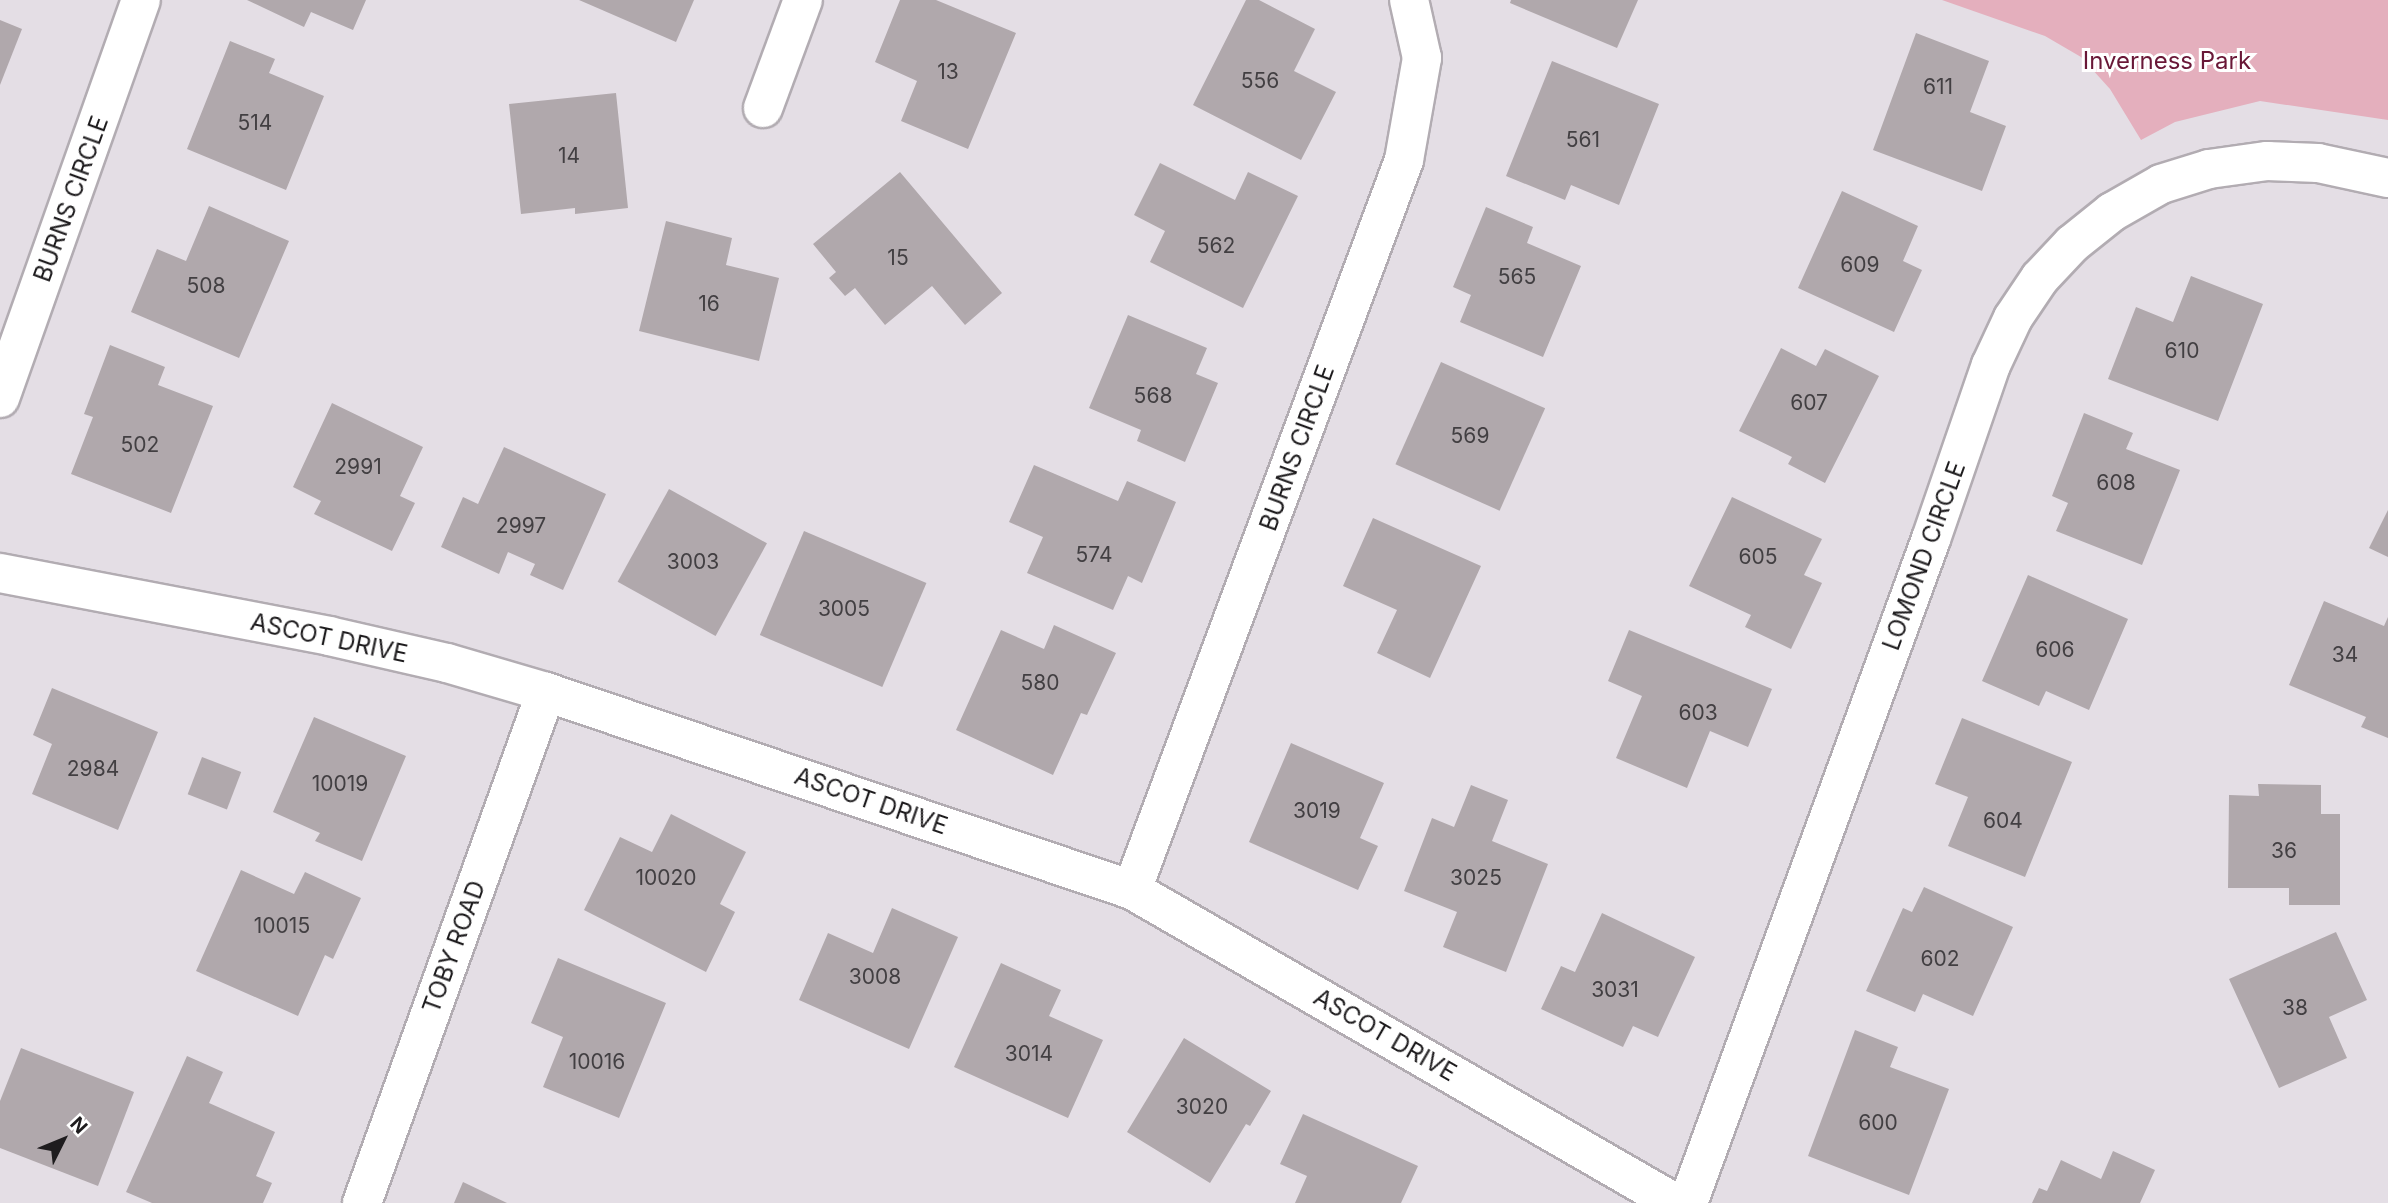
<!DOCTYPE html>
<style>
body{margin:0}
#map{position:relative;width:2388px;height:1203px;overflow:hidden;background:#e4dee5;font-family:Inter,sans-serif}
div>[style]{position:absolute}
.green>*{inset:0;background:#e4afbd}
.building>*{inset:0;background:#b0a8ac;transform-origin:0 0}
.roads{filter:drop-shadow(2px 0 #b2acb2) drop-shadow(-2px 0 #b2acb2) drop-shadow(0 2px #b2acb2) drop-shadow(0 -2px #b2acb2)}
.minor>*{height:38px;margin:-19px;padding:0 19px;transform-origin:19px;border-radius:19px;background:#fff}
span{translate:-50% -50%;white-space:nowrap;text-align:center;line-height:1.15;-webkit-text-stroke:6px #fff;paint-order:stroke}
.number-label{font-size:21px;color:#423f42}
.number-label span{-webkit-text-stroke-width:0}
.park-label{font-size:24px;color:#691737}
.street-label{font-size:24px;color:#1e1c1e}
.north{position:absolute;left:28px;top:1105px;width:70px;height:70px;-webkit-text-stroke:5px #fff;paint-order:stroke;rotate:47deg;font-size:19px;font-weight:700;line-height:28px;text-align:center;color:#1e1c1e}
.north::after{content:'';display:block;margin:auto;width:24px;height:32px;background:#1e1c1e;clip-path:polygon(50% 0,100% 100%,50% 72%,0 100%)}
</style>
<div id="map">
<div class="green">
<div style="clip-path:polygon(1942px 0,2388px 0,2388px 120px,2260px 101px,2175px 122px,2141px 140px,2110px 89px,2081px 57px,2045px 36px)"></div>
</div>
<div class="building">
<div style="clip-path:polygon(247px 0,366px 0,353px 30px,311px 12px,304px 27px)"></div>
<div style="clip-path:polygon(579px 0,694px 0,676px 42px)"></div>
<div style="clip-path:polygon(900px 0,936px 0,1016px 33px,968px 149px,901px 121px,917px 81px,875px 62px)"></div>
<div style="clip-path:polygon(1246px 0,1259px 0,1315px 29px,1294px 71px,1336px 92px,1301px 160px,1193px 105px)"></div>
<div style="clip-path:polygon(1511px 0,1638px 0,1617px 48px,1510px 3px)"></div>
<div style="clip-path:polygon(0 20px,22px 29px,0 85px)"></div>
<div style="clip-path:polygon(1916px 33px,1989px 61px,1970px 112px,2006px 126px,1982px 191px,1873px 150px)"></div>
<div style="clip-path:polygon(230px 41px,275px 59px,269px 73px,324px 96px,286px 190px,187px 149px)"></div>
<div style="clip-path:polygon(1552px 61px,1659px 104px,1619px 205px,1571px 185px,1565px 200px,1506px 176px)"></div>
<div style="clip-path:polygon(616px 93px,628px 208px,575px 214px,575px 208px,521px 214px,509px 104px)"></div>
<div style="clip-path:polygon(1160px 163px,1235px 200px,1248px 172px,1298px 196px,1243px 308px,1150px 262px,1165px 231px,1134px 215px)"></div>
<div style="clip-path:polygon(900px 172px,1002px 293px,965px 325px,932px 286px,885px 325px,855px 288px,845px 296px,829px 278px,836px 272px,813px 244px)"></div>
<div style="clip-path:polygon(1842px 191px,1918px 226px,1903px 261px,1922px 270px,1894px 332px,1798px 288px)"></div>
<div style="clip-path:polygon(209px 206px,289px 241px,239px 358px,131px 312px,157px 249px,186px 261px)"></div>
<div style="clip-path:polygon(1486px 207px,1533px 227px,1527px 243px,1581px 266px,1543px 357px,1460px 322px,1471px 295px,1453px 287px)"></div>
<div style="clip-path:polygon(666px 221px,732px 238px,726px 265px,779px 278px,759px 361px,639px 331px)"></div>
<div style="clip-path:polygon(2191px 276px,2263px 304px,2218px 421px,2108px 379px,2136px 307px,2173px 322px)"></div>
<div style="clip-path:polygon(1128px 315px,1207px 348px,1196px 374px,1218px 383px,1185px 462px,1137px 441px,1141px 430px,1089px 408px)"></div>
<div style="clip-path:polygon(110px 345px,165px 367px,158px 385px,213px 406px,171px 513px,71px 474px,93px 417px,84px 414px)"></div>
<div style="clip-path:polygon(1781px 348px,1816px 366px,1825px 349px,1879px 376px,1825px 483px,1788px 464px,1792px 457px,1739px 431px)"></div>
<div style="left:1441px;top:362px;width:114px;height:112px;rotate:24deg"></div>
<div style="clip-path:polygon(332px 403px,423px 447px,400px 496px,415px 503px,392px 551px,314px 514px,321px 501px,293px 487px)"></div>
<div style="clip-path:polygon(2084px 413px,2133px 433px,2126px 449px,2180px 470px,2142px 565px,2056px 531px,2068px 503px,2052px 496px)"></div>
<div style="clip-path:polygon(504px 447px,606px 494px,563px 590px,530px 575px,535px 564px,508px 552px,499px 574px,441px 547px,463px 497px,478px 504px)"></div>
<div style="clip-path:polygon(1034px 465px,1118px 501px,1127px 481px,1176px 502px,1142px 583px,1128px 576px,1113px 610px,1027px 573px,1043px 537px,1009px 522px)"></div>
<div style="left:669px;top:489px;width:112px;height:106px;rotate:29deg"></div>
<div style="clip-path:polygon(1732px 497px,1822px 539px,1804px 575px,1822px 583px,1791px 649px,1745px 627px,1751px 615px,1689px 586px)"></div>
<div style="clip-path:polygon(2388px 510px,2388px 557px,2369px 548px)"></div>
<div style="clip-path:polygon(1373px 518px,1481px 566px,1430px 678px,1377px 653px,1397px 610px,1343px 586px)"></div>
<div style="left:804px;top:531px;width:133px;height:113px;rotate:23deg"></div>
<div style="clip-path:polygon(2028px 575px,2128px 619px,2089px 710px,2046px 691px,2039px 706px,1982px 681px)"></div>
<div style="clip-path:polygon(2324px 601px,2384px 626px,2388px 617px,2388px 738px,2361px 727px,2366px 717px,2289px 685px)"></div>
<div style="clip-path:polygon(1054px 625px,1116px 653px,1087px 715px,1081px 713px,1053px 775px,956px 730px,1001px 630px,1044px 649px)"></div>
<div style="clip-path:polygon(1629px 630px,1772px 689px,1748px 747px,1710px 731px,1687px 788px,1616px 758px,1642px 696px,1608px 681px)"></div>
<div style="clip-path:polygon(52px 688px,158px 732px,118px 830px,32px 794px,52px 744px,33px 735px)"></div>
<div style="clip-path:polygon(314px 717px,406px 756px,362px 861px,315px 841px,320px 833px,273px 812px)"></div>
<div style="clip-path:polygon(1962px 718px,2072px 762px,2025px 877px,1948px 846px,1968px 797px,1935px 784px)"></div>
<div style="clip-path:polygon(1291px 743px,1384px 783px,1360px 838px,1378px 846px,1358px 890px,1249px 842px)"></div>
<div style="left:202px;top:757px;width:42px;height:40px;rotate:21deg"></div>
<div style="clip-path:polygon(2258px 784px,2321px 785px,2321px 814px,2340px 814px,2340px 905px,2289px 905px,2289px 888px,2228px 888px,2229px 795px,2259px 796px)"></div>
<div style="clip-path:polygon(1471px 785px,1508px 800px,1492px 841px,1548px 864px,1506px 972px,1443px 947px,1457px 912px,1404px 891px,1432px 818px,1454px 827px)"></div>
<div style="clip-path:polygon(671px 814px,746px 852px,720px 904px,735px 912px,706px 972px,584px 910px,620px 837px,652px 852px)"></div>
<div style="clip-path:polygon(241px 870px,294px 894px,305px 872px,361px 898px,333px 959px,325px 955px,298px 1016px,196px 971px)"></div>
<div style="clip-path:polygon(1924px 887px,2013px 927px,1973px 1016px,1923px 994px,1915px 1012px,1866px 991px,1903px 908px,1912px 912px)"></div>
<div style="clip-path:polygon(892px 908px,958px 937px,909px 1049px,799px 1000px,828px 933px,873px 953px)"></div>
<div style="clip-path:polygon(1602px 913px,1695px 957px,1658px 1037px,1633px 1026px,1623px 1047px,1541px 1009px,1561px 966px,1575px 972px)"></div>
<div style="clip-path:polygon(2336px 932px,2367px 1000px,2329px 1017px,2347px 1058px,2279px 1088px,2229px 979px)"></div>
<div style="clip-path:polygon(558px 958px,666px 1003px,619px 1118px,543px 1087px,563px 1037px,531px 1023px)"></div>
<div style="clip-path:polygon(1001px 963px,1061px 990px,1049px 1016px,1103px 1040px,1068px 1118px,954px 1067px)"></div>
<div style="clip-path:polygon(1855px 1030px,1898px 1047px,1890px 1067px,1949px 1089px,1909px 1195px,1808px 1156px)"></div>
<div style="clip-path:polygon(1184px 1038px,1271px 1091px,1250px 1126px,1246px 1124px,1210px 1183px,1127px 1132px)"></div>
<div style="clip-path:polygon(21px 1048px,134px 1092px,98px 1186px,0 1148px,0 1101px)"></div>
<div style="clip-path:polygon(187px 1056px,223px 1072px,209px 1103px,275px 1132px,256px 1176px,272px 1183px,263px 1203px,152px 1203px,126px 1192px)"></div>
<div style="clip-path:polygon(1303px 1114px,1418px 1166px,1401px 1203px,1295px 1203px,1307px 1176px,1280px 1164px)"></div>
<div style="clip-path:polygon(2113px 1151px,2155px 1170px,2140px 1203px,2032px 1203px,2039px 1188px,2047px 1191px,2061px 1160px,2101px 1179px)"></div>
<div style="clip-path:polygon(463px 1182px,507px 1203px,454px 1203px)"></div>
</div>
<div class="roads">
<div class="minor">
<div style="left:763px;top:108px;width:115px;rotate:-69.7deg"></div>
<div style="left:0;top:398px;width:422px;rotate:-70.5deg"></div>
<div style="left:0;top:573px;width:335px;rotate:10.8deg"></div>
<div style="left:329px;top:636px;width:121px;rotate:12.9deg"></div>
<div style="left:447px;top:663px;width:103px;rotate:16.3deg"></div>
<div style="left:546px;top:692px;width:619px;rotate:18.67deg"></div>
<div style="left:1132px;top:890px;width:627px;rotate:29.96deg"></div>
<div style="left:1132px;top:890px;width:779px;rotate:-69.56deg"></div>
<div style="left:1404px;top:160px;width:104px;rotate:-80deg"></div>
<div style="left:1422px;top:58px;width:59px;rotate:-102.6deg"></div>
<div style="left:362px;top:1203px;width:543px;rotate:-70.2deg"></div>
<div style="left:1688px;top:1203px;width:707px;rotate:-69.9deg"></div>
<div style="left:1931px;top:539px;width:184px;rotate:-71deg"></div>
<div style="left:1991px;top:365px;width:52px;rotate:-64.9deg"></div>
<div style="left:2013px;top:318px;width:48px;rotate:-56deg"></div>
<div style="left:2040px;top:278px;width:47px;rotate:-46.7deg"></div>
<div style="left:2072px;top:244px;width:51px;rotate:-38.7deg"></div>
<div style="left:2112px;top:212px;width:56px;rotate:-29.7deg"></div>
<div style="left:2161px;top:184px;width:50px;rotate:-17.4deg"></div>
<div style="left:2209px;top:169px;width:59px;rotate:-7.9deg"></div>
<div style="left:2267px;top:161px;width:51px;rotate:2.2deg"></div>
<div style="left:2318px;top:163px;width:72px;rotate:12.1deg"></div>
</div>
</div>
<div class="number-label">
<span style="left:948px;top:72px">13</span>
<span style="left:1260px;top:81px">556</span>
<span style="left:1938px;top:87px">611</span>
<span style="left:255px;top:123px">514</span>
<span style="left:1583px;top:140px">561</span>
<span style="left:569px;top:156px">14</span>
<span style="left:1216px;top:246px">562</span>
<span style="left:898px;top:258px">15</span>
<span style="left:1860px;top:265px">609</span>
<span style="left:1517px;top:277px">565</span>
<span style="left:206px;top:286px">508</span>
<span style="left:709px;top:304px">16</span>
<span style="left:2182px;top:351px">610</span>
<span style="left:1153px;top:396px">568</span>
<span style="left:1809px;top:403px">607</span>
<span style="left:1470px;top:436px">569</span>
<span style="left:140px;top:445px">502</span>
<span style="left:358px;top:467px">2991</span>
<span style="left:2116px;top:483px">608</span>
<span style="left:521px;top:526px">2997</span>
<span style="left:1094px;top:555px">574</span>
<span style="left:1758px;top:557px">605</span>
<span style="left:693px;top:562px">3003</span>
<span style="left:844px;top:609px">3005</span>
<span style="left:2055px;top:650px">606</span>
<span style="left:2345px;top:655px">34</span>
<span style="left:1040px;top:683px">580</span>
<span style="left:1698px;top:713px">603</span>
<span style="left:93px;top:769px">2984</span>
<span style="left:340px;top:784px">10019</span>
<span style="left:1317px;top:811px">3019</span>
<span style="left:2003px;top:821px">604</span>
<span style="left:2284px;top:851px">36</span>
<span style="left:666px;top:878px">10020</span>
<span style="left:1476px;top:878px">3025</span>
<span style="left:282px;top:926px">10015</span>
<span style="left:1940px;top:959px">602</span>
<span style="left:875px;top:977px">3008</span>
<span style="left:1615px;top:990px">3031</span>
<span style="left:2295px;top:1008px">38</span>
<span style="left:1029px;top:1054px">3014</span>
<span style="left:597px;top:1062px">10016</span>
<span style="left:1202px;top:1107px">3020</span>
<span style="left:1878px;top:1123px">600</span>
</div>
<div class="park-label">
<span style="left:2167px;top:61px">Inverness Park</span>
</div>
<div class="street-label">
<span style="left:71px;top:199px;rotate:-70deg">BURNS CIRCLE</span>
<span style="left:1297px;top:448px;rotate:-70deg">BURNS CIRCLE</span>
<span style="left:1924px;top:556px;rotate:-70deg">LOMOND CIRCLE</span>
<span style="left:329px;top:638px;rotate:12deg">ASCOT DRIVE</span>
<span style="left:871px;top:801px;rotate:19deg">ASCOT DRIVE</span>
<span style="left:454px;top:947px;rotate:-70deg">TOBY ROAD</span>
<span style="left:1385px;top:1035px;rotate:30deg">ASCOT DRIVE</span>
</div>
<div class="north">N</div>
</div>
